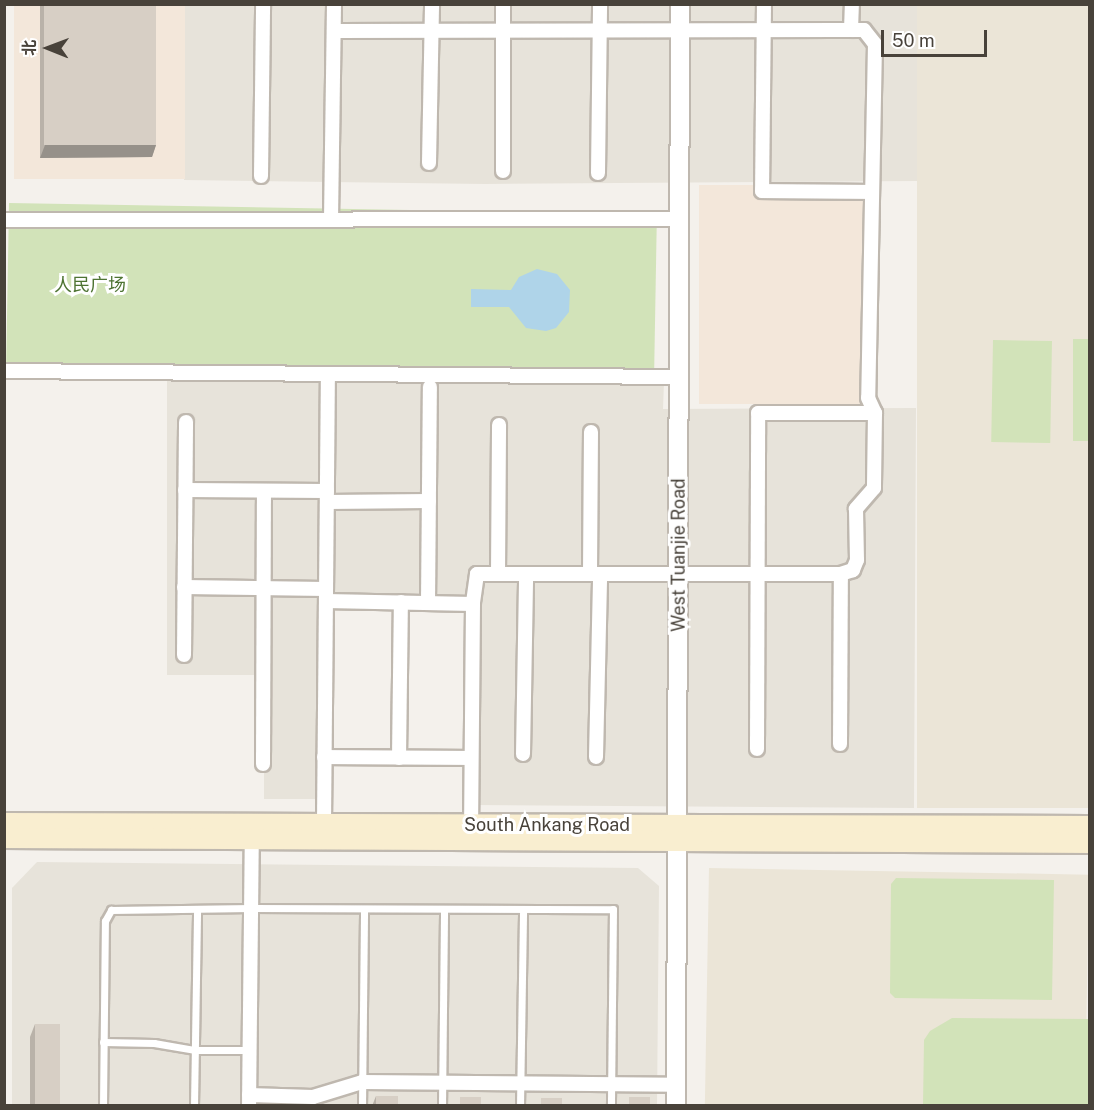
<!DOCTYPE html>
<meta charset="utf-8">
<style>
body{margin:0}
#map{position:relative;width:1094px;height:1110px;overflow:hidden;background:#f4f1ec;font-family:"Public Sans","Noto Sans SC",sans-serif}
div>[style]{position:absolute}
.residential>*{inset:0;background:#e7e3da}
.commercial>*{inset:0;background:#f3e7da;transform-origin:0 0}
.education>*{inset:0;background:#ebe5d7;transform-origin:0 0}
.green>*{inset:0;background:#d2e3b9;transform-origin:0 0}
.water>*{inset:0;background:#afd4e9}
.roads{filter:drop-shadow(2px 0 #bfb8af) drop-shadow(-2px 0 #bfb8af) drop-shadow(0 2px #bfb8af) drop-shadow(0 -2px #bfb8af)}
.service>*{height:7px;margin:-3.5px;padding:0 3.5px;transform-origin:3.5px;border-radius:3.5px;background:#fff}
.minor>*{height:14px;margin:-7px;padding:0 7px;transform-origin:7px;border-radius:7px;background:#fff}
.tertiary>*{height:18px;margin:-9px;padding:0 9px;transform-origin:9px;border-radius:9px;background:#fff}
.secondary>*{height:20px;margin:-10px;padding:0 10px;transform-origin:10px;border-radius:10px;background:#f9eed0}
.wall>*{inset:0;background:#b9b2a9}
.shaded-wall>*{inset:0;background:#96918a}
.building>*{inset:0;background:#d7cfc5;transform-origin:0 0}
span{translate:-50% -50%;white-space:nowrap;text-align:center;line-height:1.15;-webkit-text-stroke:6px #fff;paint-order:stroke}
.park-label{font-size:18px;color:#4e7433}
.street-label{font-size:18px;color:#48423a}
.frame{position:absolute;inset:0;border:6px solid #48423a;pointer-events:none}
.north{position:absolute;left:18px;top:18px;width:60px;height:60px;-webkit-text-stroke:4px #fff;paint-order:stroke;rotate:271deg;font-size:16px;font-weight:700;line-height:24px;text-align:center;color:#48423a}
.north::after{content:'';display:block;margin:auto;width:21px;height:27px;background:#48423a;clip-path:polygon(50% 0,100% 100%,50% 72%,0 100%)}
.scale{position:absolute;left:881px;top:30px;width:106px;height:27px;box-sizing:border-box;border:3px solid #48423a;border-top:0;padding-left:8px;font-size:18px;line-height:21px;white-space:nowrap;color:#48423a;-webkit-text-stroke:4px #fff;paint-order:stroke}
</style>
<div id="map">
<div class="residential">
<div style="clip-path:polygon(185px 5px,917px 5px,917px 181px,485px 184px,184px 180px)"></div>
<div style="clip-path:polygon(479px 379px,664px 382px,663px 409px,916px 408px,914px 808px,475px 805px,477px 611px,324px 611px,325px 799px,264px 799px,264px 675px,167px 675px,167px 380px)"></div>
<div style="clip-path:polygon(37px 862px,638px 868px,659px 886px,657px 1105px,12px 1105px,12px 888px)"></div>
</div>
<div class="commercial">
<div style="left:14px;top:5px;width:171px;height:174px"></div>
<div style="left:699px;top:185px;width:167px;height:219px"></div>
</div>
<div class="education">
<div style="left:917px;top:5px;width:172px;height:803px"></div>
<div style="left:709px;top:868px;width:380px;height:238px;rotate:1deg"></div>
</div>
<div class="green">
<div style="left:9px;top:203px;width:648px;height:163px;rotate:1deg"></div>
<div style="left:1073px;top:339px;width:16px;height:102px"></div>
<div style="left:993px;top:340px;width:59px;height:102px;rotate:1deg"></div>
<div style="clip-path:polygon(896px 878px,1054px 880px,1052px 1000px,895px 998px,890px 993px,891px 884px)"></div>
<div style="clip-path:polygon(952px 1018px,1089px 1019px,1089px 1105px,923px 1105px,924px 1040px,930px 1031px)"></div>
</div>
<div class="water">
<div style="clip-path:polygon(537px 269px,557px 274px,570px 290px,569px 312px,556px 328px,546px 331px,526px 328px,509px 307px,471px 307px,471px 289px,511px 290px,519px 277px)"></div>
</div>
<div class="roads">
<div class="service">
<div style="left:103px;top:1042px;width:51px;rotate:1.1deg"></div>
<div style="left:154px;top:1043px;width:42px;rotate:9.7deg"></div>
<div style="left:195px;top:1050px;width:55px"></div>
<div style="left:103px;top:1106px;width:185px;rotate:-89.4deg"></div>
<div style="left:105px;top:921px;width:13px;rotate:-61deg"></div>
<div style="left:111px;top:910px;width:141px;rotate:-0.8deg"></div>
<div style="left:252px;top:908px;width:361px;rotate:0.2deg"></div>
<div style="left:613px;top:909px;width:197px;rotate:90.6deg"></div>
<div style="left:194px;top:1106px;width:197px;rotate:-89.1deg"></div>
<div style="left:362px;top:1106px;width:197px;rotate:-89.4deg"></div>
<div style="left:442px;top:1106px;width:197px;rotate:-89.4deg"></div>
<div style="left:520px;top:1106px;width:197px;rotate:-89.1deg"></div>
</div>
<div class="minor">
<div style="left:764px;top:4px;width:187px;rotate:90.6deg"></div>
<div style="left:762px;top:191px;width:109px;rotate:0.5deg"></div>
<div style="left:851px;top:30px;width:26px;rotate:-88deg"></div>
<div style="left:334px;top:31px;width:530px;rotate:-0.11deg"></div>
<div style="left:864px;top:30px;width:18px;rotate:52deg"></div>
<div style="left:875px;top:44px;width:354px;rotate:91.1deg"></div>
<div style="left:868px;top:398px;width:17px;rotate:65deg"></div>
<div style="left:875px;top:413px;width:75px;rotate:90.8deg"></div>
<div style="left:874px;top:488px;width:28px;rotate:131deg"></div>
<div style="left:856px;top:509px;width:51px;rotate:88.9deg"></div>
<div style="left:857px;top:560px;width:11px;rotate:112deg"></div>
<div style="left:853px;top:570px;width:13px;rotate:162deg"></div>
<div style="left:841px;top:574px;width:364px;rotate:180deg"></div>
<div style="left:477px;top:574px;width:30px;rotate:98deg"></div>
<div style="left:473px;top:604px;width:220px;rotate:90.5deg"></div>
<div style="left:429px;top:163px;width:159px;rotate:-88.9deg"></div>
<div style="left:503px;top:171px;width:167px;rotate:-90deg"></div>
<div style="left:598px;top:173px;width:169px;rotate:-89.3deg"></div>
<div style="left:261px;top:176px;width:172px;rotate:-89.3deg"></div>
<div style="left:4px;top:220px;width:676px;rotate:-0.08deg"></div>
<div style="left:331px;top:220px;width:216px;rotate:-89.2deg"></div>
<div style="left:4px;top:371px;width:675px;rotate:0.51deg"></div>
<div style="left:185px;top:490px;width:142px;rotate:0.4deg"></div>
<div style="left:327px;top:502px;width:102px;rotate:-0.6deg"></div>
<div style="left:498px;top:574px;width:149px;rotate:-89.6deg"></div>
<div style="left:590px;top:574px;width:142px;rotate:-89.6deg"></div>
<div style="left:184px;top:587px;width:142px;rotate:0.8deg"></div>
<div style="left:326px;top:601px;width:147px;rotate:1.2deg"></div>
<div style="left:428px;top:603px;width:216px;rotate:-89.5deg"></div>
<div style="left:184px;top:655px;width:233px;rotate:-89.5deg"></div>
<div style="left:840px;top:744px;width:170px;rotate:-89.7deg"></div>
<div style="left:757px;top:749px;width:336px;rotate:-89.8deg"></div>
<div style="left:758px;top:413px;width:117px"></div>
<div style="left:523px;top:754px;width:180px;rotate:-89deg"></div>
<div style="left:324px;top:757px;width:147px;rotate:0.4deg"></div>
<div style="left:596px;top:757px;width:182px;rotate:-88.7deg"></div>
<div style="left:399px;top:758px;width:156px;rotate:-89.3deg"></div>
<div style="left:263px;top:764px;width:273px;rotate:-89.8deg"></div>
<div style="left:324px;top:823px;width:449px;rotate:-89.5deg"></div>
<div style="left:249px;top:1095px;width:64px;rotate:1.8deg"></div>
<div style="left:313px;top:1097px;width:51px;rotate:-17deg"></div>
<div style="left:362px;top:1082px;width:314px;rotate:0.5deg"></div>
<div style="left:249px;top:1106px;width:274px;rotate:-89.4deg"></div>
</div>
<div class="tertiary">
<div style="left:676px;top:1106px;width:1102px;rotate:-89.79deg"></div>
</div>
<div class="secondary">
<div style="left:4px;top:823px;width:1086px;rotate:0.16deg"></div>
<div style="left:4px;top:838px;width:1086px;rotate:0.26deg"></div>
</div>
</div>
<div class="wall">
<div style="clip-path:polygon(40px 4px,156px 4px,156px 145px,152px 157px,40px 158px)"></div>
<div style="clip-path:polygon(35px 1024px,60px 1106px,30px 1106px,30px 1037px)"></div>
<div style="clip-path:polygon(376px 1096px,398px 1106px,372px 1106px)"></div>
</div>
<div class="shaded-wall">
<div style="clip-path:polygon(45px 145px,156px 145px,152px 157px,40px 158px)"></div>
</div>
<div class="building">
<div style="left:44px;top:4px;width:112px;height:141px"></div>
<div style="left:35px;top:1024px;width:25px;height:82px"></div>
<div style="left:376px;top:1096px;width:22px;height:10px"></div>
<div style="left:460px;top:1097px;width:21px;height:9px"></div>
<div style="left:629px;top:1097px;width:21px;height:9px"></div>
<div style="left:541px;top:1098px;width:21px;height:8px"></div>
</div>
<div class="park-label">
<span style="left:90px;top:285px">人民广场</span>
</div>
<div class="street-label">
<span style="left:679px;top:555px;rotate:-90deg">West Tuanjie Road</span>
<span style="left:547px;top:825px">South Ankang Road</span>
</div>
<div class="frame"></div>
<div class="north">北</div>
<div class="scale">50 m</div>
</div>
